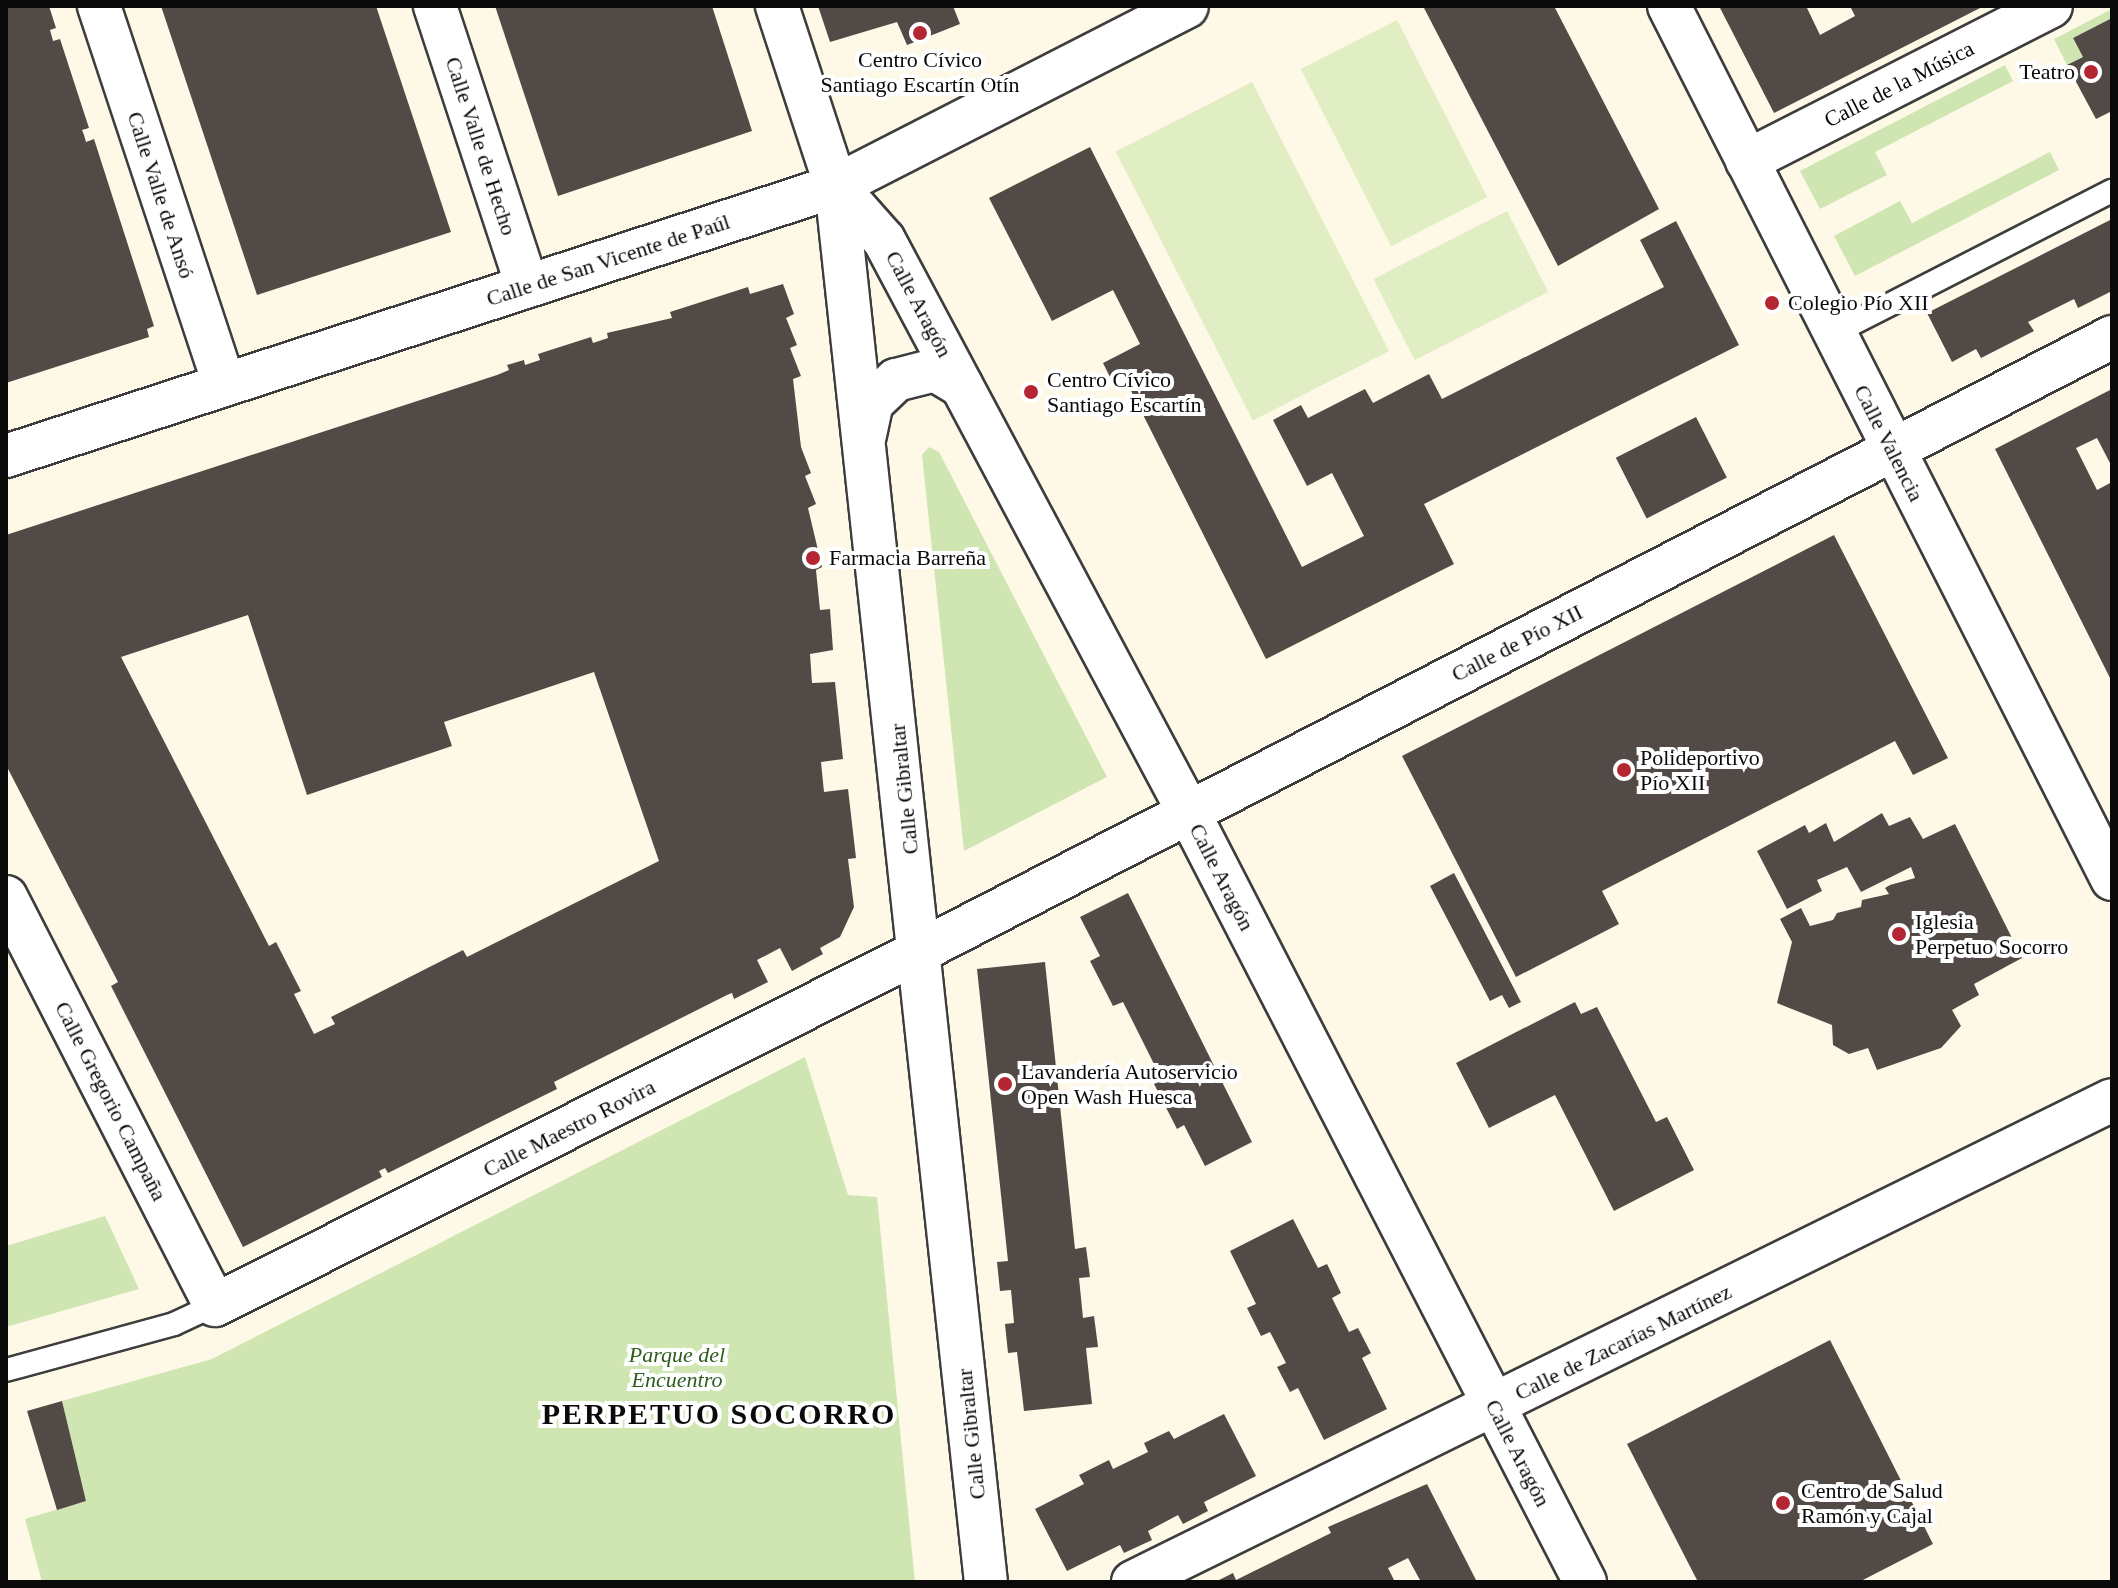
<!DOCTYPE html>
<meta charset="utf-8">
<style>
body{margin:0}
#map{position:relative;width:2118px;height:1588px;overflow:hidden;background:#fef9e7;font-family:Georgia,serif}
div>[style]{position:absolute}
.green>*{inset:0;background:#cfe6b3}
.pitch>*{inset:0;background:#e1eec4;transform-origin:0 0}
.building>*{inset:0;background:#524a46;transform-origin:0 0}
.roads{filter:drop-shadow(2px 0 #3d3d3d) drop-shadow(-2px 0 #3d3d3d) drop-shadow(0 2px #3d3d3d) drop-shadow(0 -2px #3d3d3d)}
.lane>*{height:22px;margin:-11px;padding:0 11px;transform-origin:11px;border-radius:11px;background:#fff}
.street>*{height:42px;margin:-21px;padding:0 21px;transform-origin:21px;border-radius:21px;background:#fff}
.dots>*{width:22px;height:22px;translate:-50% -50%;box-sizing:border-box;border:4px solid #fff;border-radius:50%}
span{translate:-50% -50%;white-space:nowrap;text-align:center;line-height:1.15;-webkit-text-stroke:8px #fff;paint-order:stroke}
.poi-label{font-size:22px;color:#0a0a0a}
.right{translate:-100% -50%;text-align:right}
.left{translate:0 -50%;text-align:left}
.street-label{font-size:22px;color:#0a0a0a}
.park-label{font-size:22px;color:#2d5e1d;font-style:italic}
.district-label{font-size:30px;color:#0a0a0a;font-weight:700;letter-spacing:2px}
.frame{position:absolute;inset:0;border:8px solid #0a0a0a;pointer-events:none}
</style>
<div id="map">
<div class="green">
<div style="clip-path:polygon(2112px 9px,2112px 18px,2073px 38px,2083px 57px,2067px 65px,2054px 39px)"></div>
<div style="clip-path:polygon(2005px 65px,2013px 81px,1875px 152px,1887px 175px,1820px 209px,1800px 171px)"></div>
<div style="clip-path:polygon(2050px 152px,2059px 170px,1855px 276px,1834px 236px,1900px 201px,1912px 223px)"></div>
<div style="clip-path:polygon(929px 447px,939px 452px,1107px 777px,964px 851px,922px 455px)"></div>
<div style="clip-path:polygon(805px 1057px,848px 1195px,877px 1197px,915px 1582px,42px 1582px,25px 1519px,86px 1501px,62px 1401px,212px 1359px)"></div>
<div style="clip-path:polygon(105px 1216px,139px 1289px,6px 1327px,6px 1246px)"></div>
</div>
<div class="pitch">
<div style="left:1397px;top:20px;width:199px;height:108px;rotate:63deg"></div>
<div style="left:1252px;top:82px;width:302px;height:153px;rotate:63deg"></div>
<div style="left:1507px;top:211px;width:91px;height:150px;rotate:63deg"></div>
</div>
<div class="building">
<div style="clip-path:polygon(6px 6px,49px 6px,56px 28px,50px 30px,53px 41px,60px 39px,89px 128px,82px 130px,84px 135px,86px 142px,94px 139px,154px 326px,147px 329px,149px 337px,6px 383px)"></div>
<div style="clip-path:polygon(161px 6px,376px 6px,451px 232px,257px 295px)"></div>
<div style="clip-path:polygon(495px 6px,712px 6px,752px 131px,558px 196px)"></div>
<div style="clip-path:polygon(818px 6px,953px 6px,960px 24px,907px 45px,897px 22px,830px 42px)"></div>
<div style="clip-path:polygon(1554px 6px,1659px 209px,1558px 266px,1424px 8px)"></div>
<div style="clip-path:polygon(1719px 6px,1806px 6px,1820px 35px,1855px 16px,1850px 6px,1984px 6px,1774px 113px)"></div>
<div style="clip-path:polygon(2112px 18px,2112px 111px,2096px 119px,2067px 65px,2083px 57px,2073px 38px)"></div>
<div style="clip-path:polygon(1090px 147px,1302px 567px,1364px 536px,1332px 473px,1307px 486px,1273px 420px,1301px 405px,1308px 418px,1365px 389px,1373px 403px,1429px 374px,1442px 399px,1664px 287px,1640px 240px,1676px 221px,1739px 345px,1424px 504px,1454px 564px,1266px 659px,1121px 371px,1110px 377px,1103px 363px,1140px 344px,1113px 290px,1052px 321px,989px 198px)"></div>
<div style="clip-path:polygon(2112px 219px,2112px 291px,2078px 308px,2074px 299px,2028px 322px,2034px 331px,1981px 358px,1976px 349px,1952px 362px,1927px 313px)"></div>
<div style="clip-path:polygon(evenodd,783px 284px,794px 314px,786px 318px,797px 345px,790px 348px,801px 376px,793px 379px,801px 447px,811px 473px,805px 476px,816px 504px,808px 508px,822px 567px,816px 570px,820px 610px,830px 609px,833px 650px,810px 654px,812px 683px,835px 682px,843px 759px,821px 762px,824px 792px,848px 789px,856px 858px,848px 859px,854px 907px,840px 937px,820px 948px,823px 954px,792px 971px,780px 948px,757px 960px,768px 982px,734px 999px,732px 993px,727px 995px,554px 1082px,557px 1089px,388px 1173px,385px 1168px,379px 1171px,382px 1177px,243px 1247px,111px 986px,118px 982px,6px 765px,6px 535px,497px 375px,509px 370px,507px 365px,524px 360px,525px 365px,540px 360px,538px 354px,591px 337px,593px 343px,608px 338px,607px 333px,672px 318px,670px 312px,748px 287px,750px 294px,783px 284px,248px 615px,307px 795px,452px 746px,444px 722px,594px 672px,659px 861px,467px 957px,463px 950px,331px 1017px,335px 1024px,314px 1034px,294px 994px,301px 991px,276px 942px,269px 946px,121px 657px,248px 615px)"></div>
<div style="clip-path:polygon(2112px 389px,2112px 467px,2097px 438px,2076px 448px,2097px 490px,2112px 482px,2112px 682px,1995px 449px)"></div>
<div style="left:1696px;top:417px;width:68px;height:90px;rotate:63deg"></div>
<div style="clip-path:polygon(1834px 535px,1948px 758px,1913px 775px,1895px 741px,1602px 891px,1619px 924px,1516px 977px,1402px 756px)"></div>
<div style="clip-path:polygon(1882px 813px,1889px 826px,1910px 817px,1923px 839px,1955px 824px,2022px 958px,1974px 984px,1979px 995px,1952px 1010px,1961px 1026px,1941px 1048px,1877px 1070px,1868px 1048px,1849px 1054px,1833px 1045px,1832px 1025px,1777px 1003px,1792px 942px,1780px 919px,1801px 908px,1810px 926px,1833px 920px,1837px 913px,1861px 907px,1862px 900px,1889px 894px,1885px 888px,1890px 885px,1915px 878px,1911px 867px,1861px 892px,1847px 867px,1817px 880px,1822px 891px,1787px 909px,1757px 851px,1805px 825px,1809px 833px,1826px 823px,1834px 842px)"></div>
<div style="clip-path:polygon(1454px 873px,1521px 1002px,1509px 1008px,1502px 995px,1490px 1001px,1430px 886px)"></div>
<div style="clip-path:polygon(1128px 893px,1252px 1142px,1205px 1166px,1184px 1125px,1177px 1129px,1154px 1084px,1162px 1080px,1123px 1002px,1113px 1006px,1090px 961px,1100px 956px,1080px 917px)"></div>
<div style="clip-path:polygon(1045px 962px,1075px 1249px,1086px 1247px,1090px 1277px,1079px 1278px,1083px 1318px,1094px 1316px,1098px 1347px,1086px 1348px,1092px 1404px,1024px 1411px,1017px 1352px,1008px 1353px,1005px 1324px,1014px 1323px,1011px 1290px,1000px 1291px,997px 1262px,1008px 1261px,977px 969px)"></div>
<div style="clip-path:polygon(1575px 1002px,1581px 1014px,1597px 1007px,1656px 1122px,1667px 1117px,1694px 1170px,1614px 1211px,1555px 1095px,1489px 1128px,1456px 1063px)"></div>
<div style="clip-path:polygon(1293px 1219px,1318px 1268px,1327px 1264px,1341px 1293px,1332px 1298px,1349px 1332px,1358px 1328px,1371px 1353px,1362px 1358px,1387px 1409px,1324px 1440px,1298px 1388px,1290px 1392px,1277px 1367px,1286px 1363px,1270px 1332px,1261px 1336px,1247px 1308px,1256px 1304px,1230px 1251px)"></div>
<div style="clip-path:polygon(1830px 1340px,1933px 1544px,1859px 1582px,1698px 1582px,1627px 1444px)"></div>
<div style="clip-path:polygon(62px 1401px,86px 1501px,57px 1510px,27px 1411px)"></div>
<div style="clip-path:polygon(1224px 1414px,1256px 1476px,1204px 1502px,1208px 1511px,1183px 1524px,1178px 1515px,1148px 1531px,1152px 1540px,1124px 1553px,1120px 1545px,1067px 1571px,1035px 1509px,1084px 1484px,1079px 1475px,1109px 1460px,1113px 1469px,1148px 1452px,1144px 1443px,1169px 1431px,1174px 1439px)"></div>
<div style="clip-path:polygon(1427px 1484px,1477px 1582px,1421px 1582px,1408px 1558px,1388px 1568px,1395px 1582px,1215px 1582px,1233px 1573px,1236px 1580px,1331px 1533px,1328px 1527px)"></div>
</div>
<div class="roads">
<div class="lane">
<div style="left:1834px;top:333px;width:312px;rotate:-27.1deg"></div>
<div style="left:6px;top:1370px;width:174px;rotate:-15.3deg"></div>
<div style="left:174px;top:1324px;width:45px;rotate:-24.9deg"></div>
</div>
<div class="street">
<div style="left:99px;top:6px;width:399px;rotate:71.7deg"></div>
<div style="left:435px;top:6px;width:295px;rotate:71.8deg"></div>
<div style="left:777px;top:6px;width:189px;rotate:71.9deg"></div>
<div style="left:836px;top:186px;width:1404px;rotate:83.87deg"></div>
<div style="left:1669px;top:6px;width:979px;rotate:63.09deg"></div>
<div style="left:1747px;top:161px;width:341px;rotate:-27deg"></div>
<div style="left:836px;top:186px;width:72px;rotate:48.4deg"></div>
<div style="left:884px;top:240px;width:649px;rotate:61.97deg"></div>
<div style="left:1189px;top:813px;width:865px;rotate:62.75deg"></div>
<div style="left:865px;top:435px;width:33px;rotate:-78deg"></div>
<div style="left:872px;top:403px;width:33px;rotate:-44deg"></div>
<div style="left:896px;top:380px;width:40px;rotate:-14.4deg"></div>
<div style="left:935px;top:370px;width:31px;rotate:31deg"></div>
<div style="left:6px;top:456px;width:873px;rotate:-18.02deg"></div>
<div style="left:836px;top:186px;width:394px;rotate:-27.1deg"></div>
<div style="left:6px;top:897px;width:458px;rotate:62.9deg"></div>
<div style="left:215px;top:1305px;width:791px;rotate:-26.66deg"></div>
<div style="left:922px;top:950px;width:1339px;rotate:-27.25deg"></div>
<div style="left:1133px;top:1582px;width:1091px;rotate:-26.21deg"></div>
</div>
</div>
<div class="dots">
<div style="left:920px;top:33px;background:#b42732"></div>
<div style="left:2091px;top:72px;background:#b42732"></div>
<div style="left:1772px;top:303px;background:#b42732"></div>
<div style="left:1031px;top:392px;background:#b42732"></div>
<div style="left:813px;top:558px;background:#b42732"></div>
<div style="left:1624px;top:770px;background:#b42732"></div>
<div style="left:1899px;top:934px;background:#b42732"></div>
<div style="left:1005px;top:1084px;background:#b42732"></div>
<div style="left:1783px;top:1503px;background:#b42732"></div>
</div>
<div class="poi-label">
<span style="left:920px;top:72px">Centro Cívico<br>Santiago Escartín Otín</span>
<span class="right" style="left:2075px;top:72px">Teatro</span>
<span class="left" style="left:1788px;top:303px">Colegio Pío XII</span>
<span class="left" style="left:1047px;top:392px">Centro Cívico<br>Santiago Escartín</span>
<span class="left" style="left:829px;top:558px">Farmacia Barreña</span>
<span class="left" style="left:1640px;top:770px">Polideportivo<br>Pío XII</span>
<span class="left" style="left:1915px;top:934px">Iglesia<br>Perpetuo Socorro</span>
<span class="left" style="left:1021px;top:1084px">Lavandería Autoservicio<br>Open Wash Huesca</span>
<span class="left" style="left:1801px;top:1503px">Centro de Salud<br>Ramón y Cajal</span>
</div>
<div class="street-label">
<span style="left:1899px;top:84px;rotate:-27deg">Calle de la Música</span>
<span style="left:481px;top:146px;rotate:72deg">Calle Valle de Hecho</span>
<span style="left:161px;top:195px;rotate:72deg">Calle Valle de Ansó</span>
<span style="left:608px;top:260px;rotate:-18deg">Calle de San Vicente de Paúl</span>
<span style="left:919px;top:304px;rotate:62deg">Calle Aragón</span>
<span style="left:1889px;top:443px;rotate:63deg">Calle Valencia</span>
<span style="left:1517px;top:643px;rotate:-27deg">Calle de Pío XII</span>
<span style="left:904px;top:789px;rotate:-96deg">Calle Gibraltar</span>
<span style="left:1222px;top:877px;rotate:63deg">Calle Aragón</span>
<span style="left:111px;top:1101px;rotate:63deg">Calle Gregorio Campaña</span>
<span style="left:569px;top:1128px;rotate:-27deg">Calle Maestro Rovira</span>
<span style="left:1623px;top:1342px;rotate:-26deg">Calle de Zacarías Martínez</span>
<span style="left:971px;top:1434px;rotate:-96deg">Calle Gibraltar</span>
<span style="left:1518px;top:1453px;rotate:63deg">Calle Aragón</span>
</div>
<div class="park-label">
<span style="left:677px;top:1367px">Parque del<br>Encuentro</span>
</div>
<div class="district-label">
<span style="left:719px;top:1414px">PERPETUO SOCORRO</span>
</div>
<div class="frame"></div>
</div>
